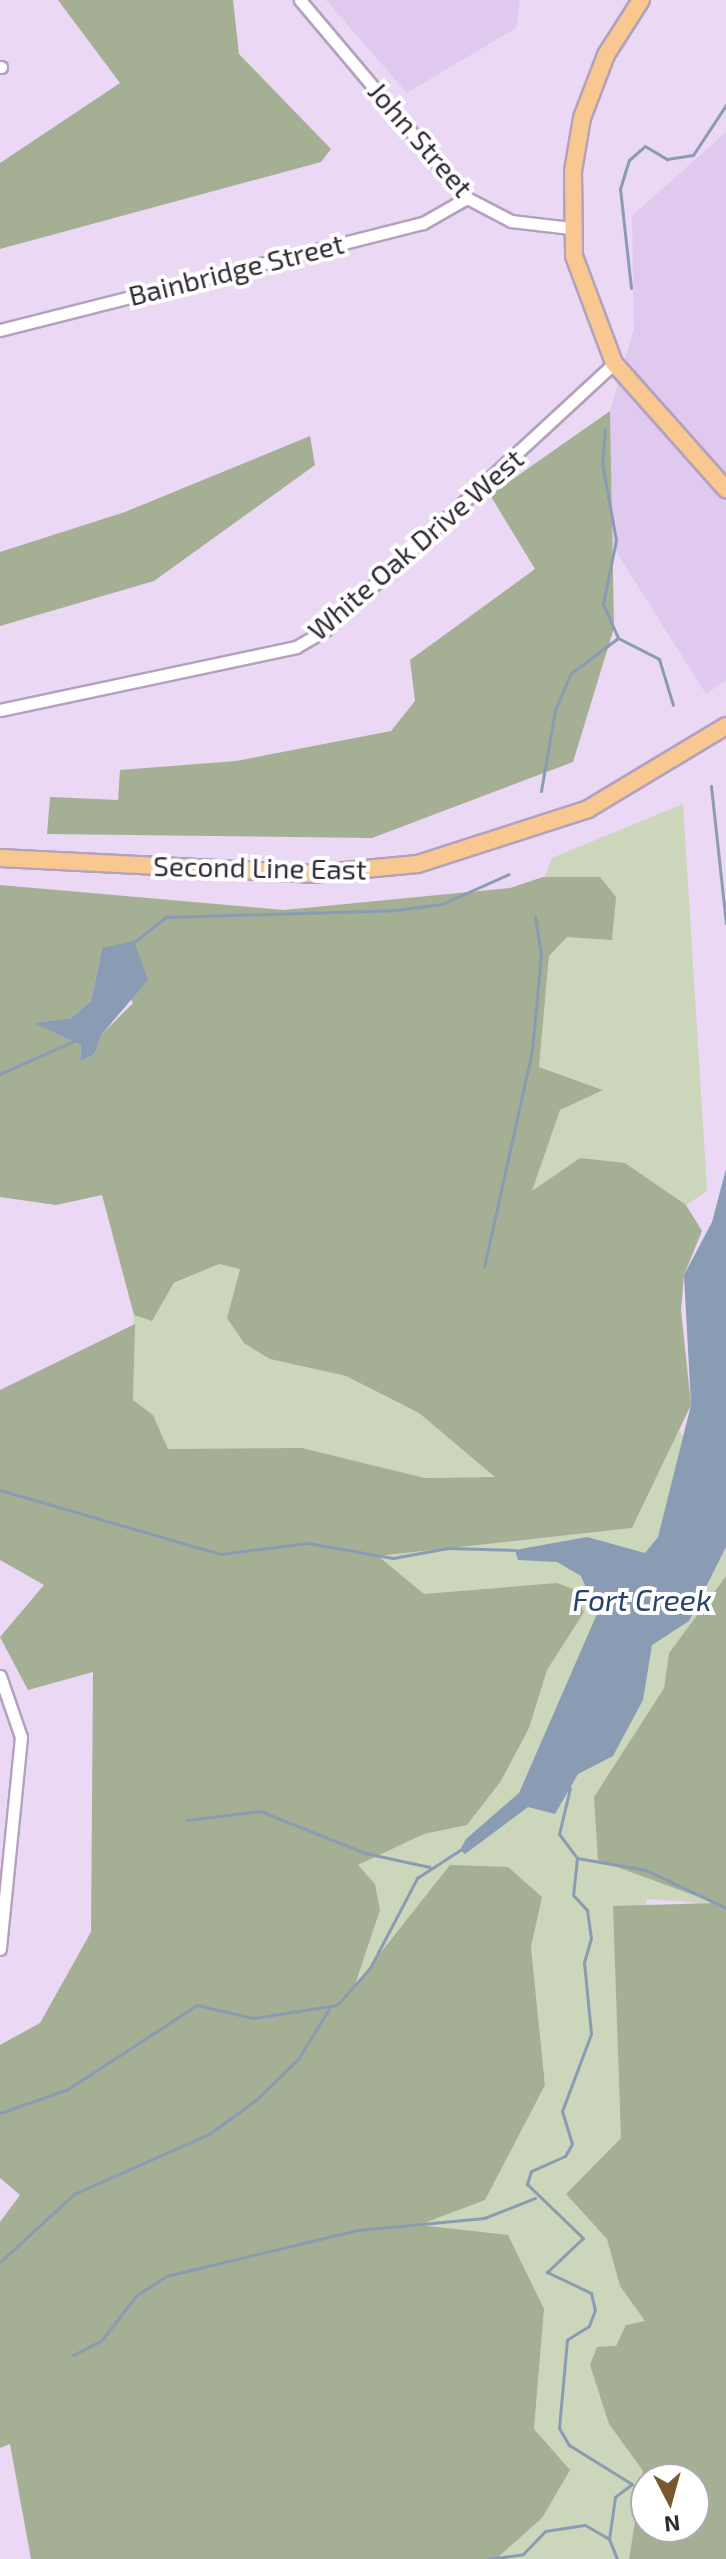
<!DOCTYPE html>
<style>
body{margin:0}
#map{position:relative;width:726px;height:2559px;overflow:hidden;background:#ead8f5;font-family:"Exo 2",sans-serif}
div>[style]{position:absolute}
.built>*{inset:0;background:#e0c9ee}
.green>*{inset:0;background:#cbd6bb}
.forest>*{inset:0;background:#a4af93}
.water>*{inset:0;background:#899cb4}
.stream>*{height:3px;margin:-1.5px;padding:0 1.5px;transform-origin:1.5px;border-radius:1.5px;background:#899cb4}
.roads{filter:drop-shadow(2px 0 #b3a1bd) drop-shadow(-2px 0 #b3a1bd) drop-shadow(0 2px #b3a1bd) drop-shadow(0 -2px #b3a1bd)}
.minor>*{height:11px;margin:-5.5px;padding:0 5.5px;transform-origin:5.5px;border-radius:5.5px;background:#fff}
.highway>*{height:16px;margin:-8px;padding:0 8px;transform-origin:8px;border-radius:8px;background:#f9c890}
span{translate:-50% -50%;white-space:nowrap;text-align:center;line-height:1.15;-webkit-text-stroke:8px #fff;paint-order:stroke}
.street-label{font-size:28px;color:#312a35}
.water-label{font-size:30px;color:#264468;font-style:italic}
.north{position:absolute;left:630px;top:2463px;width:80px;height:80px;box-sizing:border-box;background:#fff;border:2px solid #adaaae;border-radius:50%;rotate:174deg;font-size:22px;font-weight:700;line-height:32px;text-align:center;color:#312a35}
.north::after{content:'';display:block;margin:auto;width:28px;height:36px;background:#79572f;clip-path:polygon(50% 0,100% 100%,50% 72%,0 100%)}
</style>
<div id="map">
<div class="built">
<div style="clip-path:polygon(326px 0,520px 0,516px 28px,407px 93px)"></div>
<div style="clip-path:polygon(726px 132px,726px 680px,706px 694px,612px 545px,610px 411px,634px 329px,632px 216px)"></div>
</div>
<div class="green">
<div style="clip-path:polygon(683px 804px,707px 1191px,686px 1205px,674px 1202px,625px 1163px,531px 1192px,560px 1110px,601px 1089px,539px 1067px,549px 956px,540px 889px,552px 858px)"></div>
<div style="clip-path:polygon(219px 1264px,240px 1269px,227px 1318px,270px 1359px,346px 1376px,419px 1413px,496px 1477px,425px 1478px,302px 1448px,168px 1449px,153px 1415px,133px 1400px,134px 1315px,152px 1321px,174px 1284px)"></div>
<div style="clip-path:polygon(726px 1428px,726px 1576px,669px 1653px,664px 1688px,594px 1797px,718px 1904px,647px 1899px,623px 2045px,621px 2139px,566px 2194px,608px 2239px,620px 2286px,645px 2321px,609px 2424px,643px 2471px,629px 2559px,496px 2559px,542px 2518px,534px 2429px,544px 2309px,417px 2225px,545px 2085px,531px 1947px,541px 1897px,354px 1989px,380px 1910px,358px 1865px,424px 1834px,467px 1825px,501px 1781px,529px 1728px,546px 1670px,584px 1612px,490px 1592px,424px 1594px,378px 1556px,632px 1528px,679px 1430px,685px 1440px,679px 1461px)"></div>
</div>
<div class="forest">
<div style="clip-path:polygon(58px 0,233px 0,239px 54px,331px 149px,321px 162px,0 249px,0 163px,120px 83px)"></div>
<div style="clip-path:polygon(610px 411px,614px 628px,573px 762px,372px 838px,47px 834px,50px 797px,118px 800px,120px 770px,236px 761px,391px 731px,415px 701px,410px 660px,535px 569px,490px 495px)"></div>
<div style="clip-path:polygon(310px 436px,315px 465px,154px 581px,0 626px,0 552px,125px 512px)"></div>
<div style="clip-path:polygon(evenodd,543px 877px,600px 877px,616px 897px,612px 940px,567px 937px,549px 956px,539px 1067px,603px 1090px,560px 1110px,532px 1191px,580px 1158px,625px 1163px,686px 1205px,702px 1231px,684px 1275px,681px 1310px,691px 1405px,632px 1528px,378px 1556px,424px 1594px,557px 1583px,573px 1589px,584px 1612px,547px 1670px,529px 1728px,501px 1781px,467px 1825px,424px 1834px,358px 1865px,375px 1884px,380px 1910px,355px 1985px,450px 1865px,508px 1867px,542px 1897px,531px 1947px,545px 2085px,485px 2200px,419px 2225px,508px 2235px,544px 2309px,534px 2429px,570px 2470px,542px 2518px,496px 2559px,31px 2559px,10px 2444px,0 2448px,0 2222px,20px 2195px,0 2178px,0 2045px,40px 2023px,91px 1932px,93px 1672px,28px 1690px,0 1637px,44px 1585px,0 1560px,0 1390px,135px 1324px,133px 1400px,153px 1415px,168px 1449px,302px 1448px,425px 1478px,495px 1477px,419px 1413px,346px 1376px,270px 1359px,244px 1343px,227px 1318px,240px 1269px,219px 1264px,174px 1283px,152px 1321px,134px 1315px,102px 1195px,56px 1205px,0 1197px,0 885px,284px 910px,510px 888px,543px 877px,102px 948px,133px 1003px,102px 1034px,94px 1055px,80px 1061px,81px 1045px,36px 1023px,71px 1018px,91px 1001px,102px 948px)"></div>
<div style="clip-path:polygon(evenodd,726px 1576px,726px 2559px,629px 2559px,643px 2471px,609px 2424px,590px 2365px,597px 2347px,616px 2346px,626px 2325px,645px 2321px,620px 2286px,607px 2239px,566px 2194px,621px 2138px,613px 1906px,715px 1903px,598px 1860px,594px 1797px,664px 1688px,669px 1653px,726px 1576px,646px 2479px,694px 2479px,694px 2527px,646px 2527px,646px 2479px)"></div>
</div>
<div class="water">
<div style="clip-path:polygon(134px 941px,148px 980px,102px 1034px,94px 1055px,80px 1061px,81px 1045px,34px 1023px,71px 1018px,91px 1001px,102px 948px)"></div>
<div style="clip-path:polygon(726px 1169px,726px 1547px,689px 1621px,652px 1645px,643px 1700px,613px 1756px,578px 1774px,555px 1814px,528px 1807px,465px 1854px,460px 1850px,466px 1839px,519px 1793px,597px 1614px,581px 1576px,557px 1562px,518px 1560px,515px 1550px,587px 1537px,645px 1553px,658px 1537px,691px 1405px,684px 1275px,712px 1222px)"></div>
</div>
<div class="stream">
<div style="left:631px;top:288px;width:100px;rotate:-96.3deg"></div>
<div style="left:620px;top:189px;width:30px;rotate:-73deg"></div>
<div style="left:629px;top:160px;width:21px;rotate:-41deg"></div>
<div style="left:645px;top:146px;width:26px;rotate:31deg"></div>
<div style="left:667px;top:159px;width:26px;rotate:-9deg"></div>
<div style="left:693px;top:155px;width:60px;rotate:-56.6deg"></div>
<div style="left:605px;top:429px;width:34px;rotate:95deg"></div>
<div style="left:602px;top:463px;width:78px;rotate:79.7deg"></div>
<div style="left:616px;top:540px;width:65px;rotate:101.5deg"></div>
<div style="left:603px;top:604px;width:37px;rotate:66deg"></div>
<div style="left:618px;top:638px;width:46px;rotate:27.1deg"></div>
<div style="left:659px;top:659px;width:48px;rotate:73.1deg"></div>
<div style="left:711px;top:786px;width:138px;rotate:83.8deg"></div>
<div style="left:541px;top:791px;width:82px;rotate:-80.2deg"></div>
<div style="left:555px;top:710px;width:39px;rotate:-67deg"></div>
<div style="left:570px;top:674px;width:60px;rotate:-36.9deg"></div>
<div style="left:134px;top:942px;width:41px;rotate:-38deg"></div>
<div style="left:166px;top:917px;width:230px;rotate:-1.7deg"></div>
<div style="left:396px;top:910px;width:46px;rotate:-7.4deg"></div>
<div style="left:442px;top:904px;width:73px;rotate:-24.1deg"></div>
<div style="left:0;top:1074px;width:83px;rotate:-24.1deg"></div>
<div style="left:484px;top:1267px;width:222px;rotate:-77.5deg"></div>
<div style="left:532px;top:1050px;width:96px;rotate:-84.6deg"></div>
<div style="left:541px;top:954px;width:38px;rotate:-99deg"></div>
<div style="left:0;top:1490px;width:229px;rotate:16.2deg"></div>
<div style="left:220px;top:1554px;width:89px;rotate:-7.1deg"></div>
<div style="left:308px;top:1543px;width:86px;rotate:10deg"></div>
<div style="left:393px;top:1558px;width:56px;rotate:-10.3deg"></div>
<div style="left:448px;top:1548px;width:67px;rotate:1.7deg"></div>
<div style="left:570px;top:1788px;width:47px;rotate:103.4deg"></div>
<div style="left:559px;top:1834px;width:30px;rotate:53deg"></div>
<div style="left:187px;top:1820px;width:74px;rotate:-7deg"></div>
<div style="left:260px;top:1811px;width:113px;rotate:21.8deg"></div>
<div style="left:365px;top:1853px;width:66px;rotate:12.3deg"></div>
<div style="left:577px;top:1858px;width:37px;rotate:96deg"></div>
<div style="left:573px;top:1895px;width:21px;rotate:47deg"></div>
<div style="left:587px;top:1910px;width:28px;rotate:82deg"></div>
<div style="left:591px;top:1938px;width:25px;rotate:106deg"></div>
<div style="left:584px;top:1962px;width:72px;rotate:84.4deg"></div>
<div style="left:591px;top:2034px;width:82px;rotate:110.6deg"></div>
<div style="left:562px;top:2111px;width:34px;rotate:73deg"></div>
<div style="left:572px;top:2144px;width:14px;rotate:120deg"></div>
<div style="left:565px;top:2156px;width:37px;rotate:156deg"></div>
<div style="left:531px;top:2171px;width:14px;rotate:107deg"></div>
<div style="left:527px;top:2184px;width:78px;rotate:44deg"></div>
<div style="left:583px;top:2238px;width:50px;rotate:136.6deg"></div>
<div style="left:547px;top:2272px;width:49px;rotate:25.5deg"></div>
<div style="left:591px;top:2293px;width:17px;rotate:77deg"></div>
<div style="left:595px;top:2310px;width:17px;rotate:111deg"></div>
<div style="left:589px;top:2326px;width:26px;rotate:148deg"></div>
<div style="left:567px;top:2340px;width:88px;rotate:95.2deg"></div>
<div style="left:559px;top:2428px;width:20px;rotate:60deg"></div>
<div style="left:569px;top:2445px;width:74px;rotate:31.8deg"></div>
<div style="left:632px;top:2484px;width:21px;rotate:143deg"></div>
<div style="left:615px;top:2497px;width:42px;rotate:98.1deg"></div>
<div style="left:609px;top:2539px;width:22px;rotate:68deg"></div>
<div style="left:577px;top:1858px;width:70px;rotate:9.9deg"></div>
<div style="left:646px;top:1870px;width:89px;rotate:25.4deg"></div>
<div style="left:0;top:2113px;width:72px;rotate:-19.4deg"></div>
<div style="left:68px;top:2089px;width:154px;rotate:-33.1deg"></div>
<div style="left:197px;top:2005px;width:57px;rotate:13.1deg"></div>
<div style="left:253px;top:2018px;width:85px;rotate:-8.8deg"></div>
<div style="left:337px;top:2005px;width:50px;rotate:-48.3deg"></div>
<div style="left:370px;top:1968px;width:102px;rotate:-62.4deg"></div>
<div style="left:417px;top:1878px;width:51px;rotate:-33.1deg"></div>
<div style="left:0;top:2262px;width:100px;rotate:-42.6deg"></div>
<div style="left:74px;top:2194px;width:148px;rotate:-24deg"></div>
<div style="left:209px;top:2134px;width:58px;rotate:-35.9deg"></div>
<div style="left:256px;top:2100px;width:59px;rotate:-44.3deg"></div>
<div style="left:298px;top:2059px;width:59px;rotate:-58.2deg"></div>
<div style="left:73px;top:2355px;width:31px;rotate:-27deg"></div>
<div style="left:101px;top:2341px;width:58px;rotate:-52deg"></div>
<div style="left:137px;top:2295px;width:35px;rotate:-33deg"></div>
<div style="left:166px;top:2276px;width:197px;rotate:-13.5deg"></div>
<div style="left:358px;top:2230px;width:127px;rotate:-5.4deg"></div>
<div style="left:484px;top:2218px;width:55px;rotate:-21.4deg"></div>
<div style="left:489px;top:2559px;width:34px;rotate:-8deg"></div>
<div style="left:523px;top:2554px;width:32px;rotate:-46deg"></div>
<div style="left:545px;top:2531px;width:40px;rotate:-8.5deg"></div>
<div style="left:585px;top:2525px;width:28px;rotate:30deg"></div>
</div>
<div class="roads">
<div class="minor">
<div style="left:300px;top:0;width:259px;rotate:49.9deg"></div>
<div style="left:467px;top:198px;width:50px;rotate:27.6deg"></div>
<div style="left:511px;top:221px;width:60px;rotate:6.7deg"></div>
<div style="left:0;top:67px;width:1px"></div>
<div style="left:0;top:330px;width:436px;rotate:-14.2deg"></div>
<div style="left:423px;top:223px;width:51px;rotate:-29.6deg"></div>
<div style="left:0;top:710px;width:303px;rotate:-12deg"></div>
<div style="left:296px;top:647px;width:34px;rotate:-30deg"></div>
<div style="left:325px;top:630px;width:393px;rotate:-42.7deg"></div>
<div style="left:0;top:1676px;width:65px;rotate:71deg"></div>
<div style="left:21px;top:1737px;width:213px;rotate:95.7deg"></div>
</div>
<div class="highway">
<div style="left:641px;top:0;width:65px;rotate:122.5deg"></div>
<div style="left:606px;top:55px;width:67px;rotate:110.9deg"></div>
<div style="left:582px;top:118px;width:54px;rotate:99.6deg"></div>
<div style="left:573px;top:171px;width:85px;rotate:89.3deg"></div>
<div style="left:574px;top:256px;width:114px;rotate:69.5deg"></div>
<div style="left:614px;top:363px;width:169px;rotate:48.4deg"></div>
<div style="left:0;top:858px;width:312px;rotate:2.9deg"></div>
<div style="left:312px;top:874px;width:106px;rotate:-5.4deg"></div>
<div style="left:418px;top:864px;width:179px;rotate:-17.9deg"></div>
<div style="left:588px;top:809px;width:161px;rotate:-31deg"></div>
</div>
</div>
<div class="street-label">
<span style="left:421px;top:139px;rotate:49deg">John Street</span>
<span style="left:236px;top:269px;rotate:-14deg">Bainbridge Street</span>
<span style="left:415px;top:544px;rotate:-41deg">White Oak Drive West</span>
<span style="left:260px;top:867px;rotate:1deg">Second Line East</span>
</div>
<div class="water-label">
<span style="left:642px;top:1599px">Fort Creek</span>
</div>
<div class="north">N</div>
</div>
